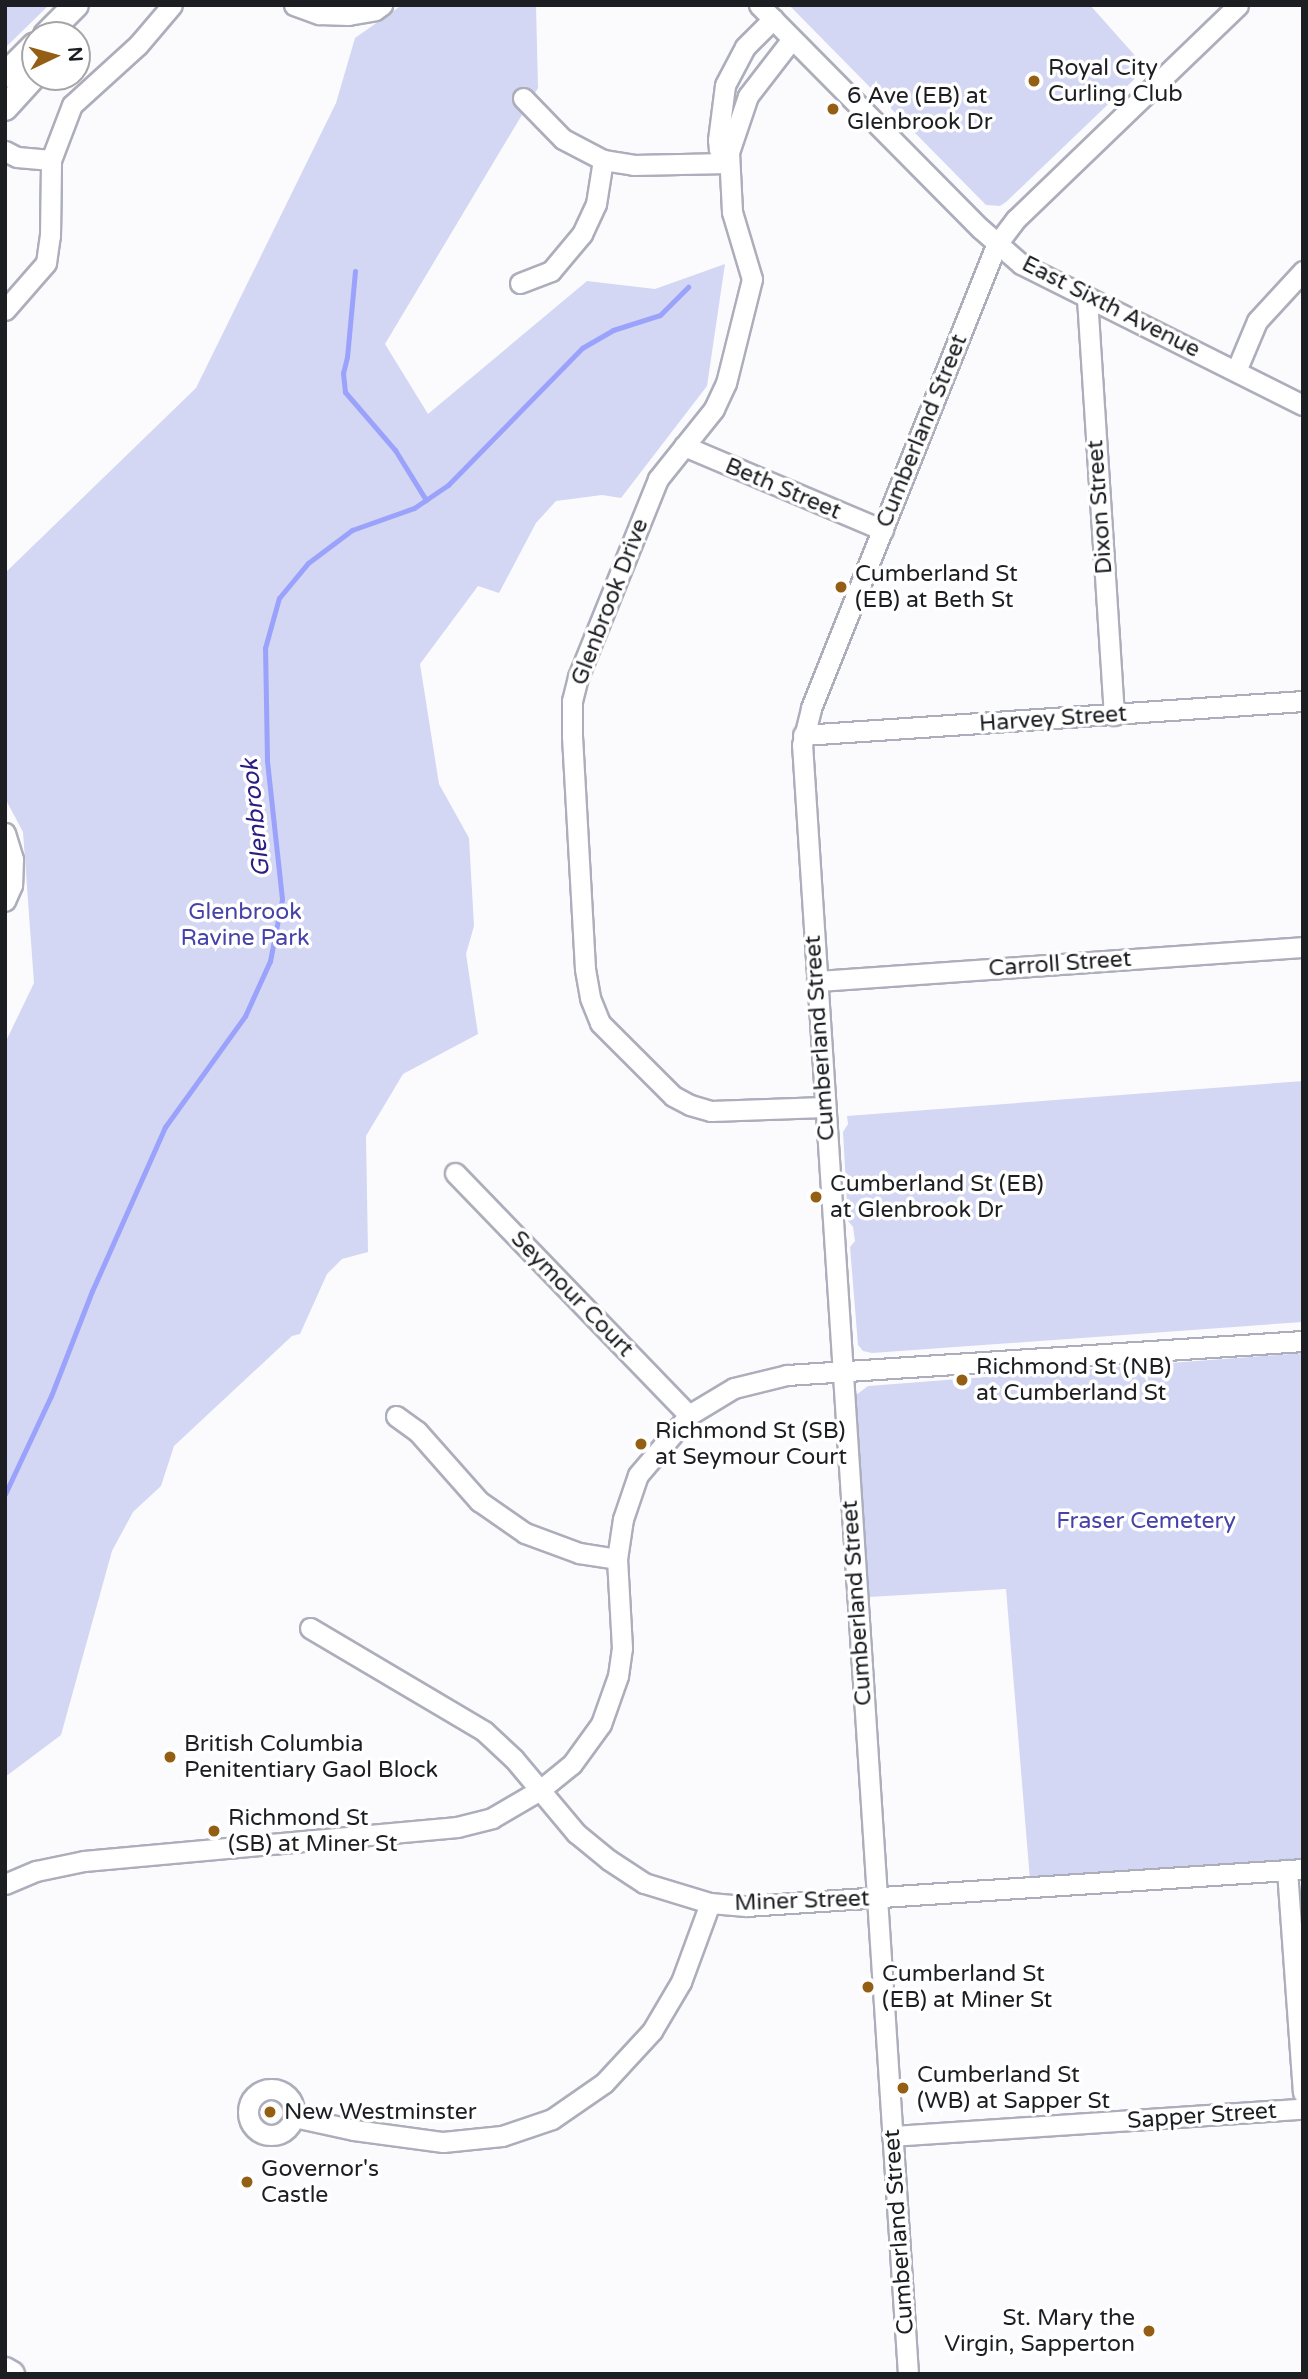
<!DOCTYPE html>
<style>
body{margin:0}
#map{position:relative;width:1308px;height:2379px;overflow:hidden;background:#fbfbfe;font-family:"Varela Round",sans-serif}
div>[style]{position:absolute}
.green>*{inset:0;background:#d3d7f3}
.stream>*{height:5px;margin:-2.5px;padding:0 2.5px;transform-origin:2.5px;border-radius:2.5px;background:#9aa2fb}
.roads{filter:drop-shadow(2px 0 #adaebb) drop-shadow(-2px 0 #adaebb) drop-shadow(0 2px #adaebb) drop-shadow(0 -2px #adaebb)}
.minor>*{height:19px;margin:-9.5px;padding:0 9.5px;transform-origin:9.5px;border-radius:9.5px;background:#fff}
.minor>.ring{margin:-9.5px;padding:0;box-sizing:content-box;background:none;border:19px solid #fff;border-radius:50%}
.major>*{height:24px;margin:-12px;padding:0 12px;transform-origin:12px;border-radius:12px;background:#fff}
.dots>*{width:19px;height:19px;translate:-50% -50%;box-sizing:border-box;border:4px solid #fff;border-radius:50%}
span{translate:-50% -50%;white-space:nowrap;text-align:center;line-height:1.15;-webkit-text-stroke:7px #fff;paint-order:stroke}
.poi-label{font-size:23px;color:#1d1e22}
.left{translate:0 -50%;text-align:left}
.right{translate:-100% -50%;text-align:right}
.street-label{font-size:23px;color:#1d1e22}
.park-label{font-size:23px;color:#4642a9}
.water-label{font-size:24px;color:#2b1e83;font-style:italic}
.frame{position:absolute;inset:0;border:7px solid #1d1e22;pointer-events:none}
.north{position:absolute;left:21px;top:21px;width:70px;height:70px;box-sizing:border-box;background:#fff;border:2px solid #a5a5a7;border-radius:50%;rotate:85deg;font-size:19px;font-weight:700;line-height:28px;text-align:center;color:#1d1e22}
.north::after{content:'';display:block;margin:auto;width:24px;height:32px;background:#945f14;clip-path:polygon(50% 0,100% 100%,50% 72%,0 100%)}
</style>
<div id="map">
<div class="green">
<div style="clip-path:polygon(5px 5px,49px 5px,5px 48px)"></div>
<div style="clip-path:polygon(402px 5px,536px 5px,538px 88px,385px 344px,428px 414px,587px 281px,655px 289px,725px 264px,707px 386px,621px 498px,602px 495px,556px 501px,536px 523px,499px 593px,478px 586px,420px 664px,439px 784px,469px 838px,474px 926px,466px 954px,478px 1034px,403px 1074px,366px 1136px,368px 1252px,342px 1259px,327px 1274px,300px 1334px,292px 1336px,174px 1446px,161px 1486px,133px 1512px,112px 1551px,61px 1735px,5px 1777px,5px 1043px,34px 983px,23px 832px,7px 802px,5px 775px,5px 573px,196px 388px,336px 103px,355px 38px)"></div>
<div style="clip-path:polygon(789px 5px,1090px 5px,1146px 68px,1006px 202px,1000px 206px,986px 205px)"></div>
<div style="clip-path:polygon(1303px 1081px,1303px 1322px,872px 1353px,863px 1351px,858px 1345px,850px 1247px,855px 1241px,853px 1227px,848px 1221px,843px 1132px,848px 1124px,847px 1116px)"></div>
<div style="clip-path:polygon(1303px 1353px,1303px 1860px,1030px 1880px,1006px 1589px,869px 1597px,856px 1395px,868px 1386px)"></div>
</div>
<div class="stream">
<div style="left:355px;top:271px;width:86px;rotate:95.3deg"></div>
<div style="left:347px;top:357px;width:16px;rotate:104deg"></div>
<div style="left:343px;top:373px;width:19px;rotate:84deg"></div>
<div style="left:345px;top:392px;width:77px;rotate:49.2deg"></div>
<div style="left:395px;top:450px;width:59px;rotate:58.2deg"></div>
<div style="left:5px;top:1494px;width:108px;rotate:-64.9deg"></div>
<div style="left:51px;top:1396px;width:113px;rotate:-68.7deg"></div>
<div style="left:92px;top:1291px;width:180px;rotate:-66deg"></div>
<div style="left:165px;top:1127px;width:137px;rotate:-54.2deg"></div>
<div style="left:245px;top:1016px;width:60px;rotate:-65.6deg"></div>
<div style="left:270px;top:961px;width:63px;rotate:-79deg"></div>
<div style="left:282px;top:899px;width:140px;rotate:-96.2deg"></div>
<div style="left:267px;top:760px;width:112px;rotate:-91deg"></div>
<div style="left:265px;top:648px;width:52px;rotate:-74.4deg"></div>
<div style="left:279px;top:598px;width:45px;rotate:-50.4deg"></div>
<div style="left:308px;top:563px;width:55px;rotate:-36.9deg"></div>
<div style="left:352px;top:530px;width:66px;rotate:-19.5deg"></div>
<div style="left:414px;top:508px;width:41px;rotate:-34.1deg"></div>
<div style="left:448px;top:485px;width:192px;rotate:-45.6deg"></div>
<div style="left:582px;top:348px;width:36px;rotate:-30deg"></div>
<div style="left:613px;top:330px;width:49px;rotate:-17.7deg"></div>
<div style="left:660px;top:315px;width:40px;rotate:-45deg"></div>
</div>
<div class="roads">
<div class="minor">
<div style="left:294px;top:5px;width:27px;rotate:20deg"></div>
<div style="left:319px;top:14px;width:29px;rotate:2deg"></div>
<div style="left:348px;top:15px;width:27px;rotate:-10deg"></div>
<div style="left:375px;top:10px;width:9px;rotate:-36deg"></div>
<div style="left:759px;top:5px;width:315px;rotate:45.3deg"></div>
<div style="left:981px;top:229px;width:53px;rotate:41.2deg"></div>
<div style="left:1021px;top:264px;width:315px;rotate:26.6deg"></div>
<div style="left:792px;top:39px;width:72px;rotate:127.7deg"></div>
<div style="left:748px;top:96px;width:59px;rotate:108.7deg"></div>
<div style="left:729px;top:152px;width:60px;rotate:87.1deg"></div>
<div style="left:732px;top:212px;width:70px;rotate:73.4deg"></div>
<div style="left:752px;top:279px;width:107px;rotate:104deg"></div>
<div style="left:726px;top:383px;width:29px;rotate:115deg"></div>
<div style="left:714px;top:409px;width:90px;rotate:128.7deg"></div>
<div style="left:658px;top:479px;width:214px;rotate:112deg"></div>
<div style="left:578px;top:677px;width:25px;rotate:104deg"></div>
<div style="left:572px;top:701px;width:35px;rotate:90deg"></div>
<div style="left:572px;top:736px;width:233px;rotate:86.8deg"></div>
<div style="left:585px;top:969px;width:29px;rotate:80deg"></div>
<div style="left:590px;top:998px;width:27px;rotate:68deg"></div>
<div style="left:600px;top:1023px;width:103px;rotate:45deg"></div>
<div style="left:673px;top:1096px;width:19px;rotate:28deg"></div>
<div style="left:690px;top:1105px;width:22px;rotate:16deg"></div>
<div style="left:711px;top:1111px;width:113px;rotate:-2deg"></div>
<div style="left:523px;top:98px;width:57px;rotate:45.7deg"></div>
<div style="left:563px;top:139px;width:45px;rotate:27.7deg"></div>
<div style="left:603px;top:160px;width:30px;rotate:9deg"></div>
<div style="left:633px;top:165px;width:95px;rotate:-1.2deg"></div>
<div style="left:5px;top:151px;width:13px;rotate:27deg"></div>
<div style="left:17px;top:157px;width:34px;rotate:5deg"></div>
<div style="left:728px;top:163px;width:17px;rotate:-123deg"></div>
<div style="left:719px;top:149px;width:9px;rotate:-96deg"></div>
<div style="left:718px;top:140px;width:55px;rotate:-82.7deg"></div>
<div style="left:725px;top:85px;width:43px;rotate:-62.2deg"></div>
<div style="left:745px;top:47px;width:40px;rotate:-45deg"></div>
<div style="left:520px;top:283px;width:33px;rotate:-21deg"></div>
<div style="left:551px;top:271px;width:48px;rotate:-50deg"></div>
<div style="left:582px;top:234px;width:33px;rotate:-65deg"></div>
<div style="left:596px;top:204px;width:45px;rotate:-81deg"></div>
<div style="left:1087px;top:298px;width:418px;rotate:86.3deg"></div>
<div style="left:5px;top:310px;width:62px;rotate:-48.9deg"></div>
<div style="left:46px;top:263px;width:27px;rotate:-82deg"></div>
<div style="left:50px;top:236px;width:76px;rotate:-89.2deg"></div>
<div style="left:51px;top:160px;width:59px;rotate:-69.1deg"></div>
<div style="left:72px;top:105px;width:89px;rotate:-42.3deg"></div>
<div style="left:138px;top:45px;width:52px;rotate:-49.6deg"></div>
<div style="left:1236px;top:371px;width:54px;rotate:-67.2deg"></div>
<div style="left:1257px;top:321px;width:68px;rotate:-47.4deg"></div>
<div style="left:684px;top:446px;width:216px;rotate:22.9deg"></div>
<div style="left:803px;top:735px;width:501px;rotate:-3.89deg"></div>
<div style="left:5px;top:833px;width:27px;rotate:73deg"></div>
<div style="left:13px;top:859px;width:26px;rotate:92deg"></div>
<div style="left:12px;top:885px;width:17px;rotate:114deg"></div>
<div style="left:817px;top:981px;width:487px;rotate:-4deg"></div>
<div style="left:455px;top:1173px;width:337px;rotate:46deg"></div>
<div style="left:396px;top:1416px;width:26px;rotate:36deg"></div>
<div style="left:417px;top:1431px;width:94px;rotate:48.5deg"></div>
<div style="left:479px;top:1501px;width:56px;rotate:34.8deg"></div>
<div style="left:525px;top:1533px;width:58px;rotate:20.3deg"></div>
<div style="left:579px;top:1553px;width:38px;rotate:9deg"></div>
<div style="left:310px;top:1628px;width:202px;rotate:30.6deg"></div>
<div style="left:484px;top:1731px;width:41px;rotate:43deg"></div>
<div style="left:514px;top:1759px;width:97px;rotate:50deg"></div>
<div style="left:576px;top:1833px;width:43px;rotate:39.3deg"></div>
<div style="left:609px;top:1860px;width:42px;rotate:33.3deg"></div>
<div style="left:644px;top:1883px;width:69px;rotate:16.9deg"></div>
<div style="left:710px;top:1903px;width:36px;rotate:5deg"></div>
<div style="left:746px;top:1906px;width:558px;rotate:-3.8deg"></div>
<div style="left:1287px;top:1870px;width:223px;rotate:85.9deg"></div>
<div style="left:5px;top:1884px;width:34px;rotate:-23deg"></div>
<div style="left:36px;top:1871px;width:49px;rotate:-11.8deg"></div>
<div style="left:84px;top:1861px;width:375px;rotate:-5.2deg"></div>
<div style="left:457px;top:1827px;width:36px;rotate:-14deg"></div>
<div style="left:492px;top:1818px;width:56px;rotate:-30.3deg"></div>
<div style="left:540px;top:1790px;width:41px;rotate:-39.1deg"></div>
<div style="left:572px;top:1764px;width:49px;rotate:-54.1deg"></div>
<div style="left:601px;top:1724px;width:51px;rotate:-70.5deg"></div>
<div style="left:618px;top:1676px;width:28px;rotate:-82deg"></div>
<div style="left:622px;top:1648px;width:89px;rotate:-93.2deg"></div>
<div style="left:617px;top:1559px;width:40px;rotate:-81.5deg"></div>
<div style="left:623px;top:1519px;width:46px;rotate:-71.2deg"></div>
<div style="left:638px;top:1475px;width:79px;rotate:-49.6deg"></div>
<div style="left:689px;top:1415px;width:52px;rotate:-31deg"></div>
<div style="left:734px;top:1388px;width:55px;rotate:-13.8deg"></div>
<div style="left:787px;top:1375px;width:517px;rotate:-3.77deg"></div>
<div class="ring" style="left:248px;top:2089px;width:27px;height:27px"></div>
<div style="left:294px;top:2117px;width:61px;rotate:12.2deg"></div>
<div style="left:354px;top:2130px;width:90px;rotate:7.7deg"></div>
<div style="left:443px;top:2142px;width:59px;rotate:-5.8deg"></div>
<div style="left:502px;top:2136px;width:53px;rotate:-18.8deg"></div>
<div style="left:552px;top:2119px;width:63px;rotate:-34.7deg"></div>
<div style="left:604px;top:2083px;width:71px;rotate:-47.3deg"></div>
<div style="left:652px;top:2031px;width:57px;rotate:-59.4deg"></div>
<div style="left:681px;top:1982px;width:84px;rotate:-69.8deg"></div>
<div style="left:892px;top:2136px;width:412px;rotate:-3.8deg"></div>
<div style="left:908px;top:2374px;width:1632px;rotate:-93.72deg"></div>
<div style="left:802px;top:745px;width:38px;rotate:-76deg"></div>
<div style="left:811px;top:708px;width:500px;rotate:-68.2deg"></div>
<div style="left:997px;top:244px;width:31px;rotate:-53deg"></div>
<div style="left:1016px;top:219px;width:308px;rotate:-43.9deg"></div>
</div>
<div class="major">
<div style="left:46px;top:35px;width:42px;rotate:-45deg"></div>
<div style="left:5px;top:75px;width:42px;rotate:-45deg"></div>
<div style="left:5px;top:108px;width:45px;rotate:-47.7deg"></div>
<div style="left:5px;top:2370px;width:8px;rotate:30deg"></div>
</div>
</div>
<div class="dots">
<div style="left:1034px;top:81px;background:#945f14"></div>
<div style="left:833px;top:109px;background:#945f14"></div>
<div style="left:841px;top:587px;background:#945f14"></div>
<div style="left:816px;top:1197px;background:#945f14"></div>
<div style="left:962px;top:1380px;background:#945f14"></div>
<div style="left:641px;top:1444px;background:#945f14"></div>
<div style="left:170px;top:1757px;background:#945f14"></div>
<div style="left:214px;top:1831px;background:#945f14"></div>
<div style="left:868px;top:1987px;background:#945f14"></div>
<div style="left:903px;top:2088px;background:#945f14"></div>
<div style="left:270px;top:2112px;background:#945f14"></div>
<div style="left:247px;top:2182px;background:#945f14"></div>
<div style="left:1149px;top:2331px;background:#945f14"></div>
</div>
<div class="poi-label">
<span class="left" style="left:1048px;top:81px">Royal City<br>Curling Club</span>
<span class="left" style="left:847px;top:109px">6 Ave (EB) at<br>Glenbrook Dr</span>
<span class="left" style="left:855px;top:587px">Cumberland St<br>(EB) at Beth St</span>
<span class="left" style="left:830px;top:1197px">Cumberland St (EB)<br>at Glenbrook Dr</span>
<span class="left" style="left:976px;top:1380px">Richmond St (NB)<br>at Cumberland St</span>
<span class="left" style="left:655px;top:1444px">Richmond St (SB)<br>at Seymour Court</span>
<span class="left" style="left:184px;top:1757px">British Columbia<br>Penitentiary Gaol Block</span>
<span class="left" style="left:228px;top:1831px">Richmond St<br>(SB) at Miner St</span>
<span class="left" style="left:882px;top:1987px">Cumberland St<br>(EB) at Miner St</span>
<span class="left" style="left:917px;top:2088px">Cumberland St<br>(WB) at Sapper St</span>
<span class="left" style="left:284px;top:2112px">New Westminster</span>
<span class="left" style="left:261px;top:2182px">Governor's<br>Castle</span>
<span class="right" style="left:1135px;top:2331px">St. Mary the<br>Virgin, Sapperton</span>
</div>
<div class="street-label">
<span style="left:1111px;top:307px;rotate:27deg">East Sixth Avenue</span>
<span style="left:922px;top:431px;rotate:-68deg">Cumberland Street</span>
<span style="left:783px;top:489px;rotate:23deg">Beth Street</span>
<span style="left:1100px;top:507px;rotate:-94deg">Dixon Street</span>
<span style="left:610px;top:602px;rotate:-69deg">Glenbrook Drive</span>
<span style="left:1053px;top:719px;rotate:-4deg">Harvey Street</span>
<span style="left:1060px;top:964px;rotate:-4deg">Carroll Street</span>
<span style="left:820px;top:1038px;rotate:-94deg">Cumberland Street</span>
<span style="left:572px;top:1294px;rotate:46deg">Seymour Court</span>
<span style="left:857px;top:1603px;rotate:-94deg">Cumberland Street</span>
<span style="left:802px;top:1901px;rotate:-2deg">Miner Street</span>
<span style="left:1202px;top:2116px;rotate:-4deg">Sapper Street</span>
<span style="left:899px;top:2232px;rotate:-94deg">Cumberland Street</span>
</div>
<div class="park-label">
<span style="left:245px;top:925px">Glenbrook<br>Ravine Park</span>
<span style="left:1146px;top:1521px">Fraser Cemetery</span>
</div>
<div class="water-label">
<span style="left:256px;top:818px;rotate:-96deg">Glenbrook</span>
</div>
<div class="frame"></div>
<div class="north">N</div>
</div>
